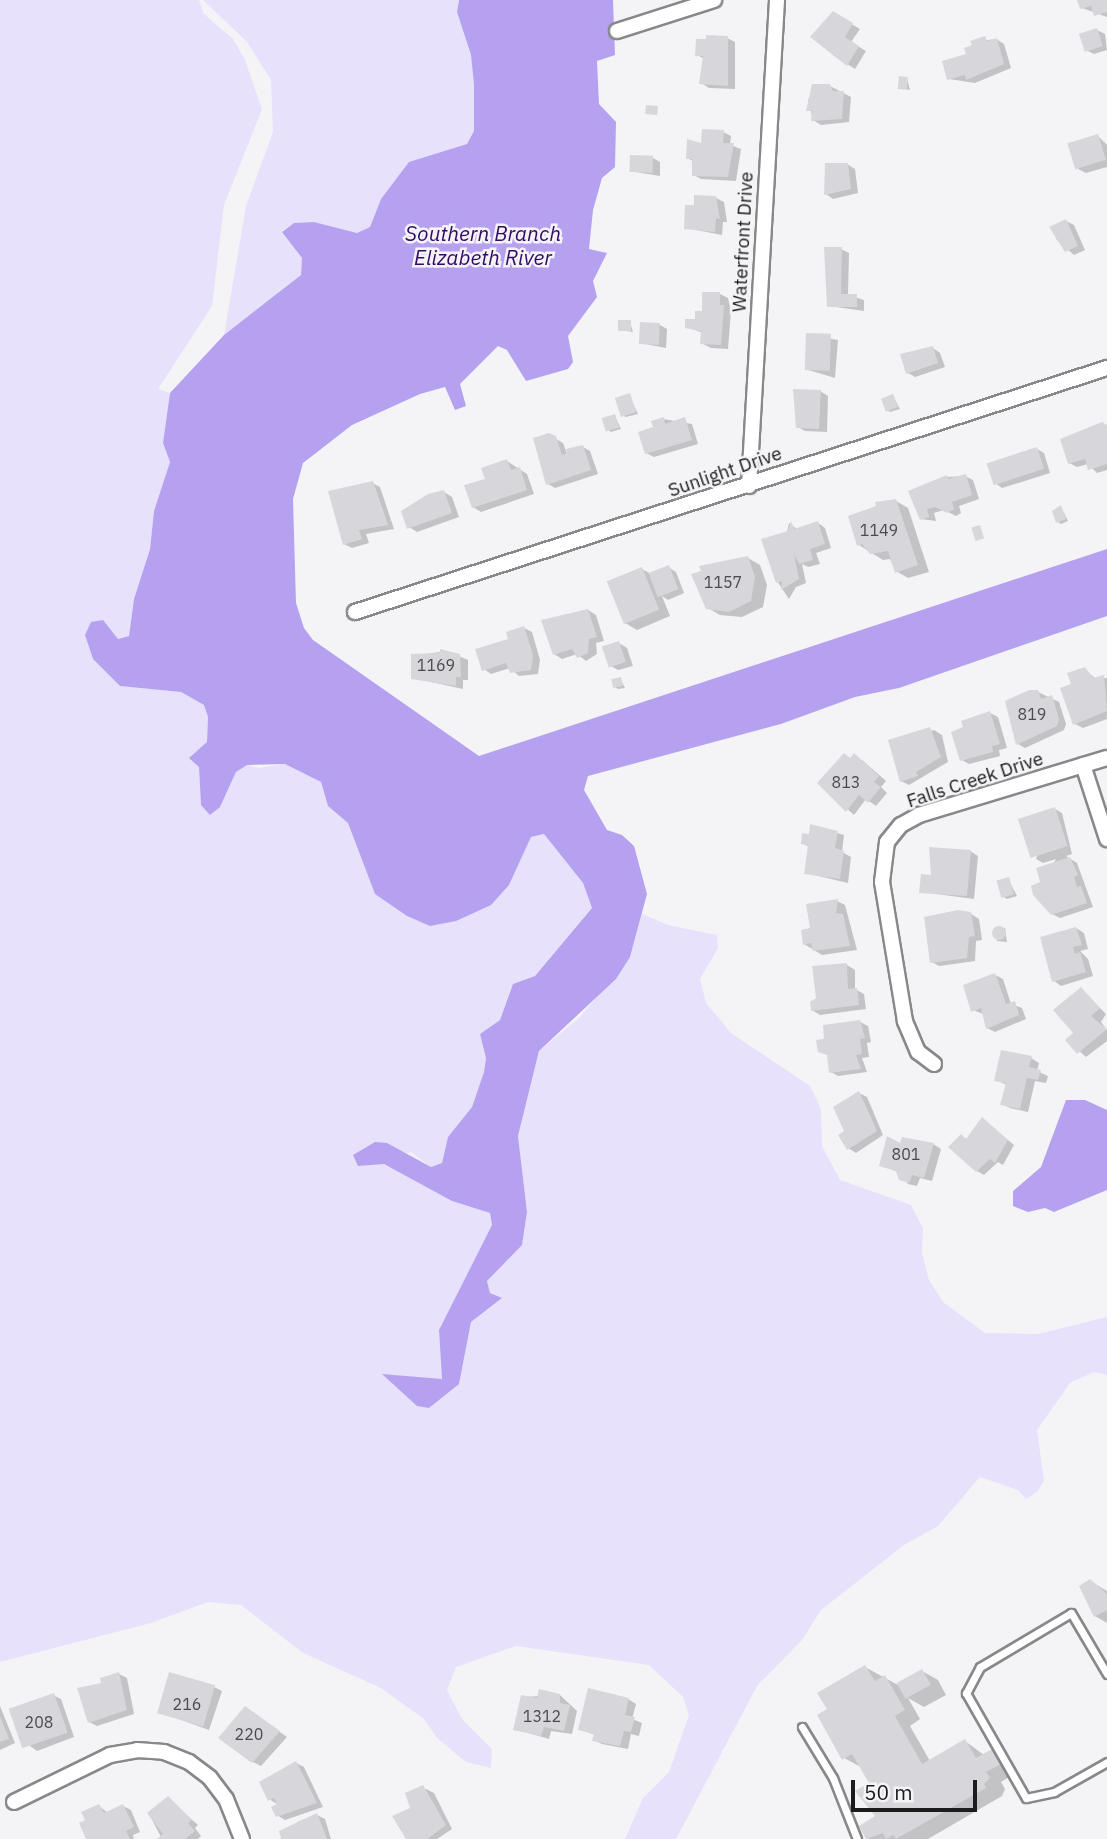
<!DOCTYPE html>
<style>
body{margin:0}
#map{position:relative;width:1107px;height:1839px;overflow:hidden;background:#f4f4f7;font-family:"IBM Plex Sans",sans-serif}
div>[style]{position:absolute}
.green>*{inset:0;background:#e7e1fc}
.water>*{inset:0;background:#b5a1ef}
.shadow>*{inset:0;background:#0003}
.building>*{inset:0;background:#d7d6da;transform-origin:0 0}
.round{border-radius:50%}
.roads{filter:drop-shadow(2px 0 #88888b) drop-shadow(-2px 0 #88888b) drop-shadow(0 2px #88888b) drop-shadow(0 -2px #88888b)}
.lane>*{height:7px;margin:-3.5px;padding:0 3.5px;transform-origin:3.5px;border-radius:3.5px;background:#fff}
.street>*{height:14px;margin:-7px;padding:0 7px;transform-origin:7px;border-radius:7px;background:#fff}
span{translate:-50% -50%;white-space:nowrap;text-align:center;line-height:1.15;-webkit-text-stroke:5px #f4f4f7;paint-order:stroke}
.number-label{font-size:16px;color:#4b4a4c}
.number-label span{-webkit-text-stroke-width:0}
.street-label{font-size:19px;color:#1c1c1d}
.water-label{font-size:21px;color:#330a65;font-style:italic}
.scale{position:absolute;left:851px;top:1780px;width:126px;height:32px;box-sizing:border-box;border:4px solid #1c1c1d;border-top:0;padding-left:9px;font-size:21px;line-height:24px;white-space:nowrap;color:#1c1c1d;-webkit-text-stroke:5px #f4f4f7;paint-order:stroke}
</style>
<div id="map">
<div class="green">
<div style="clip-path:polygon(0 0,199px 0,204px 14px,233px 39px,245px 60px,262px 109px,224px 205px,212px 306px,158px 389px,170px 393px,163px 443px,170px 462px,154px 511px,150px 549px,134px 599px,129px 636px,118px 639px,85px 635px,93px 659px,120px 686px,181px 692px,204px 705px,208px 717px,207px 742px,199px 767px,201px 805px,220px 807px,236px 772px,247px 765px,259px 768px,285px 764px,321px 782px,328px 806px,348px 822px,375px 893px,509px 885px,531px 837px,544px 834px,583px 883px,592px 908px,535px 976px,513px 984px,500px 1020px,480px 1034px,486px 1058px,484px 1072px,472px 1107px,448px 1137px,442px 1163px,431px 1167px,411px 1152px,358px 1166px,383px 1164px,396px 1169px,452px 1201px,490px 1213px,492px 1225px,439px 1330px,442px 1380px,383px 1375px,459px 1384px,471px 1322px,501px 1299px,490px 1293px,487px 1281px,522px 1244px,527px 1212px,518px 1136px,539px 1051px,579px 1018px,630px 957px,642px 914px,668px 925px,717px 935px,718px 948px,700px 979px,706px 1003px,731px 1033px,810px 1086px,821px 1109px,822px 1146px,840px 1180px,911px 1205px,923px 1228px,922px 1253px,929px 1280px,943px 1302px,985px 1333px,1038px 1334px,1107px 1317px,1107px 1375px,1094px 1372px,1070px 1383px,1037px 1430px,1044px 1481px,1037px 1492px,1026px 1499px,1018px 1490px,980px 1477px,938px 1526px,904px 1545px,821px 1610px,802px 1640px,757px 1686px,676px 1839px,625px 1839px,643px 1798px,669px 1772px,689px 1715px,683px 1697px,649px 1665px,516px 1646px,456px 1667px,447px 1690px,462px 1719px,492px 1749px,491px 1768px,466px 1762px,437px 1738px,424px 1719px,381px 1688px,303px 1653px,241px 1605px,208px 1602px,151px 1623px,0 1662px)"></div>
<div style="clip-path:polygon(203px 0,459px 0,457px 12px,471px 55px,474px 85px,474px 131px,467px 144px,409px 163px,381px 199px,370px 227px,357px 233px,314px 222px,294px 223px,282px 231px,302px 258px,301px 275px,224px 335px,246px 206px,273px 132px,271px 80px,247px 42px)"></div>
</div>
<div class="water">
<div style="clip-path:polygon(459px 0,613px 0,615px 55px,597px 61px,599px 104px,616px 122px,615px 167px,602px 178px,593px 210px,589px 249px,607px 253px,593px 281px,597px 297px,568px 336px,573px 362px,568px 369px,526px 381px,507px 350px,498px 346px,460px 384px,466px 406px,455px 410px,445px 387px,420px 394px,352px 425px,303px 463px,293px 499px,296px 603px,304px 628px,313px 640px,479px 756px,1107px 549px,1107px 616px,899px 688px,855px 697px,781px 724px,588px 776px,584px 790px,607px 830px,622px 835px,634px 846px,647px 894px,630px 957px,616px 979px,539px 1051px,518px 1136px,527px 1212px,522px 1245px,487px 1281px,490px 1293px,502px 1298px,471px 1322px,459px 1384px,429px 1408px,417px 1406px,382px 1374px,442px 1379px,439px 1330px,492px 1225px,490px 1213px,452px 1201px,384px 1164px,358px 1166px,353px 1155px,375px 1142px,387px 1143px,431px 1167px,442px 1163px,448px 1137px,472px 1107px,484px 1072px,486px 1058px,480px 1034px,500px 1020px,513px 984px,535px 976px,592px 908px,583px 883px,544px 834px,531px 837px,509px 885px,491px 905px,456px 921px,430px 926px,407px 916px,375px 894px,348px 823px,328px 806px,321px 782px,285px 764px,247px 765px,236px 772px,220px 807px,210px 815px,201px 805px,199px 767px,189px 758px,207px 742px,208px 717px,204px 705px,181px 692px,120px 686px,93px 659px,85px 635px,91px 622px,103px 620px,118px 639px,129px 636px,134px 599px,150px 549px,154px 511px,170px 462px,163px 443px,170px 393px,224px 335px,301px 275px,302px 258px,282px 232px,294px 223px,314px 222px,357px 233px,370px 227px,381px 199px,409px 162px,467px 144px,474px 131px,474px 85px,471px 55px,457px 12px)"></div>
<div style="clip-path:polygon(1066px 1100px,1085px 1100px,1107px 1110px,1107px 1190px,1054px 1212px,1045px 1208px,1028px 1212px,1013px 1206px,1013px 1191px,1041px 1167px)"></div>
</div>
<div class="shadow">
<div style="clip-path:polygon(1079px 0,1107px 0,1107px 17px,1082px 8px)"></div>
<div style="clip-path:polygon(833px 13px,860px 29px,851px 42px,866px 51px,855px 69px,833px 55px)"></div>
<div style="clip-path:polygon(1097px 30px,1105px 34px,1107px 50px,1094px 54px,1086px 50px)"></div>
<div style="clip-path:polygon(727px 38px,735px 42px,735px 89px,709px 88px,701px 83px,705px 59px,697px 55px)"></div>
<div style="clip-path:polygon(996px 39px,1004px 44px,1011px 68px,975px 83px,949px 79px,974px 47px,972px 42px)"></div>
<div style="clip-path:polygon(907px 79px,910px 90px,900px 88px)"></div>
<div style="clip-path:polygon(830px 86px,851px 97px,849px 122px,821px 125px,813px 120px,808px 99px)"></div>
<div style="clip-path:polygon(723px 132px,731px 136px,730px 145px,741px 149px,736px 181px,701px 179px,694px 175px,694px 162px,688px 158px)"></div>
<div style="clip-path:polygon(1098px 136px,1107px 145px,1107px 167px,1086px 173px,1078px 169px)"></div>
<div style="clip-path:polygon(653px 158px,660px 162px,660px 176px,630px 171px)"></div>
<div style="clip-path:polygon(847px 164px,855px 169px,858px 193px,833px 199px,826px 194px)"></div>
<div style="clip-path:polygon(716px 198px,724px 202px,727px 222px,723px 222px,722px 235px,686px 228px,695px 207px)"></div>
<div style="clip-path:polygon(1066px 221px,1074px 225px,1085px 250px,1074px 255px,1057px 240px,1051px 227px)"></div>
<div style="clip-path:polygon(841px 249px,849px 253px,848px 295px,864px 300px,864px 311px,829px 306px)"></div>
<div style="clip-path:polygon(720px 294px,728px 298px,731px 311px,728px 349px,711px 348px,703px 344px,703px 333px,687px 327px)"></div>
<div style="clip-path:polygon(630px 322px,633px 332px,619px 330px)"></div>
<div style="clip-path:polygon(660px 325px,667px 329px,666px 348px,640px 343px)"></div>
<div style="clip-path:polygon(807px 335px,838px 340px,835px 378px,805px 369px)"></div>
<div style="clip-path:polygon(933px 348px,940px 353px,945px 367px,915px 377px,908px 373px)"></div>
<div style="clip-path:polygon(820px 391px,828px 396px,827px 432px,805px 431px,798px 427px)"></div>
<div style="clip-path:polygon(629px 395px,638px 414px,626px 417px,622px 415px)"></div>
<div style="clip-path:polygon(893px 396px,900px 409px,890px 412px,887px 410px)"></div>
<div style="clip-path:polygon(615px 416px,621px 429px,611px 432px,608px 430px)"></div>
<div style="clip-path:polygon(663px 419px,692px 424px,698px 444px,654px 457px,646px 453px)"></div>
<div style="clip-path:polygon(1107px 427px,1107px 470px,1097px 473px,1088px 464px,1077px 467px,1069px 463px)"></div>
<div style="clip-path:polygon(549px 435px,563px 443px,567px 454px,583px 447px,590px 451px,598px 474px,555px 488px,548px 484px)"></div>
<div style="clip-path:polygon(1037px 449px,1044px 453px,1050px 473px,1002px 488px,995px 483px)"></div>
<div style="clip-path:polygon(507px 461px,527px 474px,534px 494px,481px 512px,473px 507px,487px 480px)"></div>
<div style="clip-path:polygon(965px 476px,973px 480px,979px 499px,959px 506px,961px 513px,956px 516px,944px 510px,934px 513px,936px 521px,921px 519px,947px 477px)"></div>
<div style="clip-path:polygon(372px 483px,380px 487px,394px 529px,366px 534px,369px 543px,352px 548px,344px 544px)"></div>
<div style="clip-path:polygon(444px 492px,452px 497px,459px 517px,417px 532px,409px 527px)"></div>
<div style="clip-path:polygon(896px 501px,908px 508px,929px 572px,908px 578px,896px 571px,890px 559px,883px 560px,859px 545px)"></div>
<div style="clip-path:polygon(1061px 507px,1068px 521px,1061px 524px,1058px 522px)"></div>
<div style="clip-path:polygon(789px 523px,798px 530px,818px 523px,825px 528px,831px 548px,816px 553px,820px 564px,808px 567px,802px 564px,806px 583px,796px 587px,789px 599px,777px 581px)"></div>
<div style="clip-path:polygon(748px 558px,760px 565px,767px 585px,763px 607px,742px 617px,720px 615px,708px 608px)"></div>
<div style="clip-path:polygon(668px 567px,676px 572px,684px 593px,668px 600px,662px 596px,670px 616px,637px 630px,625px 623px,642px 569px,651px 574px)"></div>
<div style="clip-path:polygon(588px 610px,596px 615px,604px 641px,596px 643px,597px 654px,586px 661px,577px 654px,562px 659px,554px 654px)"></div>
<div style="clip-path:polygon(524px 628px,532px 632px,540px 660px,538px 674px,519px 676px,510px 668px,491px 674px,484px 669px)"></div>
<div style="clip-path:polygon(619px 643px,627px 648px,633px 666px,618px 670px,611px 666px)"></div>
<div style="clip-path:polygon(447px 651px,468px 660px,468px 680px,463px 680px,463px 689px,413px 678px,412px 656px)"></div>
<div style="clip-path:polygon(1084px 669px,1096px 679px,1107px 678px,1107px 719px,1083px 728px,1075px 724px,1073px 685px)"></div>
<div style="clip-path:polygon(620px 678px,625px 688px,618px 689px,615px 687px)"></div>
<div style="clip-path:polygon(1038px 692px,1059px 702px,1066px 724px,1064px 730px,1025px 748px,1018px 744px)"></div>
<div style="clip-path:polygon(990px 713px,998px 717px,1007px 748px,999px 750px,1000px 756px,969px 764px,962px 760px)"></div>
<div style="clip-path:polygon(934px 730px,942px 735px,948px 762px,909px 785px,901px 781px,890px 741px)"></div>
<div style="clip-path:polygon(851px 759px,862px 760px,886px 781px,881px 787px,887px 793px,876px 806px,866px 799px,854px 815px,819px 783px)"></div>
<div style="clip-path:polygon(1055px 809px,1062px 813px,1072px 854px,1066px 856px,1077px 863px,1093px 907px,1060px 918px,1052px 914px,1042px 883px,1056px 859px,1043px 863px,1036px 859px)"></div>
<div style="clip-path:polygon(812px 826px,844px 835px,842px 852px,851px 857px,848px 883px,806px 873px,809px 847px,803px 843px,811px 836px)"></div>
<div style="clip-path:polygon(970px 851px,978px 856px,974px 899px,921px 892px,933px 877px)"></div>
<div style="clip-path:polygon(1008px 879px,1017px 896px,1007px 899px,1004px 897px)"></div>
<div style="clip-path:polygon(837px 901px,845px 905px,857px 950px,822px 955px,804px 944px)"></div>
<div style="clip-path:polygon(971px 914px,979px 919px,982px 940px,976px 941px,975px 961px,939px 966px,932px 962px)"></div>
<div style="clip-path:polygon(995px 928px,1005px 928px,1007px 942px,997px 941px)"></div>
<div style="clip-path:polygon(1076px 928px,1084px 933px,1088px 949px,1080px 951px,1088px 959px,1093px 976px,1061px 986px,1054px 981px)"></div>
<div style="clip-path:polygon(847px 965px,855px 970px,855px 989px,864px 994px,866px 1009px,820px 1015px,812px 1010px)"></div>
<div style="clip-path:polygon(995px 975px,1003px 979px,1011px 1004px,1022px 1008px,1026px 1019px,995px 1032px,987px 1028px,983px 1014px,973px 1010px)"></div>
<div style="clip-path:polygon(1081px 989px,1106px 1014px,1101px 1022px,1107px 1030px,1107px 1041px,1086px 1057px,1067px 1040px,1075px 1033px)"></div>
<div style="clip-path:polygon(860px 1022px,868px 1026px,871px 1042px,867px 1043px,869px 1057px,862px 1058px,867px 1072px,838px 1076px,831px 1072px,826px 1040px)"></div>
<div style="clip-path:polygon(1031px 1058px,1039px 1063px,1037px 1071px,1048px 1076px,1046px 1083px,1035px 1081px,1028px 1112px,1010px 1108px,1002px 1104px,1007px 1085px,996px 1080px)"></div>
<div style="clip-path:polygon(859px 1093px,867px 1097px,883px 1135px,856px 1153px,848px 1148px,847px 1131px)"></div>
<div style="clip-path:polygon(983px 1119px,1014px 1145px,1003px 1165px,998px 1162px,984px 1175px,977px 1171px,961px 1136px,968px 1140px)"></div>
<div style="clip-path:polygon(933px 1144px,941px 1149px,932px 1181px,920px 1178px,917px 1186px,908px 1184px,898px 1172px,881px 1165px,901px 1145px)"></div>
<div style="clip-path:polygon(1090px 1581px,1107px 1591px,1107px 1623px,1095px 1616px)"></div>
<div style="clip-path:polygon(865px 1667px,898px 1685px,922px 1671px,938px 1680px,946px 1695px,924px 1707px,908px 1698px,920px 1719px,910px 1726px,930px 1761px,965px 1741px,984px 1755px,992px 1751px,1008px 1760px,1016px 1773px,1001px 1782px,1005px 1789px,1002px 1796px,928px 1839px,868px 1839px,861px 1826px,878px 1817px,871px 1784px,861px 1767px,844px 1758px,829px 1710px)"></div>
<div style="clip-path:polygon(119px 1674px,127px 1678px,134px 1714px,97px 1726px,89px 1722px,103px 1685px)"></div>
<div style="clip-path:polygon(214px 1687px,222px 1691px,209px 1730px,162px 1713px)"></div>
<div style="clip-path:polygon(53px 1695px,61px 1699px,74px 1737px,37px 1751px,30px 1746px)"></div>
<div style="clip-path:polygon(560px 1695px,577px 1711px,572px 1734px,551px 1731px,549px 1739px,515px 1729px,522px 1697px)"></div>
<div style="clip-path:polygon(628px 1699px,636px 1704px,632px 1719px,642px 1723px,639px 1736px,631px 1734px,628px 1749px,602px 1744px,594px 1740px,595px 1735px,580px 1729px)"></div>
<div style="clip-path:polygon(0 1706px,15px 1743px,0 1750px)"></div>
<div style="clip-path:polygon(253px 1713px,287px 1737px,261px 1766px,253px 1762px)"></div>
<div style="clip-path:polygon(296px 1763px,304px 1767px,323px 1807px,285px 1820px,277px 1815px,279px 1805px,269px 1799px)"></div>
<div style="clip-path:polygon(426px 1789px,434px 1793px,452px 1829px,437px 1839px,407px 1839px,412px 1808px,408px 1795px)"></div>
<div style="clip-path:polygon(168px 1798px,198px 1825px,195px 1828px,201px 1836px,198px 1839px,162px 1839px,149px 1814px)"></div>
<div style="clip-path:polygon(99px 1806px,108px 1813px,123px 1806px,131px 1810px,140px 1832px,133px 1835px,134px 1839px,88px 1839px)"></div>
<div style="clip-path:polygon(317px 1815px,325px 1819px,331px 1839px,283px 1839px,298px 1826px,297px 1822px)"></div>
</div>
<div class="building">
<div style="clip-path:polygon(1077px 0,1107px 0,1107px 12px,1094px 16px,1091px 6px,1080px 9px)"></div>
<div style="clip-path:polygon(833px 11px,853px 23px,845px 37px,859px 46px,847px 66px,810px 37px)"></div>
<div style="left:1097px;top:28px;width:19px;height:19px;rotate:72deg"></div>
<div style="clip-path:polygon(706px 35px,728px 36px,728px 86px,699px 84px,703px 56px,695px 56px,696px 39px,706px 39px)"></div>
<div style="clip-path:polygon(985px 36px,987px 41px,997px 38px,1004px 64px,966px 80px,965px 75px,947px 80px,942px 61px,966px 54px,964px 48px,972px 45px,970px 41px)"></div>
<div style="left:899px;top:76px;width:9px;height:13px;rotate:6deg"></div>
<div style="clip-path:polygon(812px 84px,830px 84px,833px 91px,844px 91px,842px 119px,811px 121px,812px 111px,806px 111px)"></div>
<div style="left:646px;top:105px;width:12px;height:9px;rotate:5deg"></div>
<div style="clip-path:polygon(702px 129px,724px 130px,723px 143px,734px 143px,728px 177px,692px 176px,692px 159px,686px 159px,687px 139px,701px 143px)"></div>
<div style="left:1098px;top:134px;width:27px;height:32px;rotate:73deg"></div>
<div style="left:630px;top:155px;width:23px;height:17px;rotate:2deg"></div>
<div style="clip-path:polygon(825px 163px,848px 163px,851px 189px,824px 195px)"></div>
<div style="clip-path:polygon(694px 195px,716px 196px,720px 219px,716px 218px,715px 232px,684px 229px,685px 205px,694px 205px)"></div>
<div style="clip-path:polygon(1066px 219px,1078px 246px,1065px 252px,1049px 227px)"></div>
<div style="clip-path:polygon(824px 247px,842px 247px,841px 294px,857px 294px,857px 307px,827px 307px)"></div>
<div style="clip-path:polygon(702px 292px,720px 292px,720px 305px,724px 305px,721px 345px,700px 344px,701px 331px,685px 328px,685px 319px,695px 319px,695px 311px,702px 311px)"></div>
<div style="left:618px;top:320px;width:13px;height:11px"></div>
<div style="left:640px;top:322px;width:20px;height:22px;rotate:3deg"></div>
<div style="left:806px;top:333px;width:25px;height:37px;rotate:2deg"></div>
<div style="clip-path:polygon(933px 346px,938px 363px,906px 374px,900px 354px)"></div>
<div style="clip-path:polygon(793px 389px,821px 390px,819px 429px,796px 428px)"></div>
<div style="left:630px;top:393px;width:20px;height:16px;rotate:72deg"></div>
<div style="left:893px;top:394px;width:14px;height:13px;rotate:69deg"></div>
<div style="left:615px;top:414px;width:14px;height:14px;rotate:73deg"></div>
<div style="clip-path:polygon(664px 417px,665px 424px,685px 417px,692px 440px,645px 454px,638px 432px,653px 427px,651px 421px)"></div>
<div style="clip-path:polygon(1102px 422px,1107px 425px,1107px 464px,1088px 470px,1085px 459px,1068px 464px,1060px 439px)"></div>
<div style="clip-path:polygon(549px 433px,556px 436px,562px 455px,567px 453px,566px 449px,583px 445px,591px 470px,546px 485px,533px 438px)"></div>
<div style="left:1037px;top:447px;width:23px;height:53px;rotate:72deg"></div>
<div style="clip-path:polygon(507px 459px,511px 470px,520px 467px,527px 490px,472px 508px,464px 485px,485px 479px,481px 468px)"></div>
<div style="clip-path:polygon(966px 474px,972px 495px,952px 502px,954px 509px,947px 513px,935px 507px,927px 509px,929px 517px,920px 520px,908px 491px,947px 475px,948px 479px)"></div>
<div style="clip-path:polygon(373px 481px,388px 525px,359px 530px,362px 539px,343px 545px,328px 491px)"></div>
<div style="clip-path:polygon(444px 490px,452px 513px,407px 529px,401px 511px,428px 494px)"></div>
<div style="clip-path:polygon(896px 499px,918px 565px,895px 573px,888px 551px,870px 554px,862px 544px,857px 546px,848px 516px,876px 506px,875px 502px)"></div>
<div style="clip-path:polygon(1061px 505px,1066px 519px,1056px 523px,1052px 511px)"></div>
<div style="clip-path:polygon(791px 521px,794px 529px,818px 521px,825px 544px,810px 549px,813px 560px,799px 564px,794px 554px,799px 579px,781px 590px,782px 581px,776px 583px,761px 539px,788px 531px)"></div>
<div style="left:980px;top:525px;width:14px;height:9px;rotate:73deg"></div>
<div style="clip-path:polygon(748px 556px,755px 577px,751px 601px,729px 612px,706px 609px,691px 574px,701px 571px,699px 566px)"></div>
<div style="left:669px;top:565px;width:26px;height:22px;rotate:69deg"></div>
<div style="left:642px;top:567px;width:46px;height:38px;rotate:68deg"></div>
<div style="clip-path:polygon(588px 609px,597px 637px,589px 639px,588px 653px,577px 658px,572px 649px,553px 655px,541px 620px)"></div>
<div style="clip-path:polygon(524px 626px,533px 655px,531px 670px,510px 673px,506px 663px,482px 671px,475px 649px,508px 639px,506px 632px)"></div>
<div style="left:619px;top:641px;width:22px;height:18px;rotate:72deg"></div>
<div style="clip-path:polygon(440px 649px,460px 654px,461px 677px,456px 677px,456px 686px,411px 679px,411px 654px,440px 653px)"></div>
<div style="clip-path:polygon(1085px 667px,1093px 678px,1104px 675px,1107px 711px,1073px 725px,1060px 688px,1071px 684px,1067px 673px)"></div>
<div style="left:621px;top:677px;width:9px;height:10px;rotate:77deg"></div>
<div style="clip-path:polygon(1029px 690px,1038px 690px,1041px 699px,1052px 695px,1059px 719px,1057px 726px,1016px 745px,1005px 701px)"></div>
<div style="clip-path:polygon(990px 711px,1000px 744px,992px 746px,993px 752px,960px 761px,951px 732px,963px 727px,961px 721px)"></div>
<div style="clip-path:polygon(930px 727px,941px 757px,916px 772px,918px 776px,900px 782px,888px 740px)"></div>
<div style="clip-path:polygon(844px 753px,850px 758px,854px 753px,879px 776px,874px 782px,881px 787px,868px 803px,859px 795px,846px 812px,817px 783px)"></div>
<div style="left:1055px;top:807px;width:41px;height:39px;rotate:72deg"></div>
<div style="clip-path:polygon(810px 824px,838px 831px,835px 848px,844px 851px,840px 879px,804px 874px,808px 845px,801px 844px,802px 833px,809px 834px)"></div>
<div style="clip-path:polygon(929px 847px,971px 850px,967px 896px,919px 893px,921px 874px,931px 875px)"></div>
<div style="clip-path:polygon(1070px 857px,1078px 875px,1074px 877px,1077px 887px,1081px 886px,1087px 903px,1051px 915px,1033px 895px,1031px 886px,1040px 882px,1036px 868px)"></div>
<div style="left:1009px;top:877px;width:18px;height:13px;rotate:74deg"></div>
<div style="clip-path:polygon(838px 899px,836px 913px,843px 914px,850px 946px,813px 951px,811px 943px,803px 945px,801px 930px,810px 928px,806px 904px)"></div>
<div style="clip-path:polygon(958px 910px,971px 912px,975px 936px,969px 937px,967px 958px,930px 963px,924px 917px)"></div>
<div class="round" style="left:992px;top:926px;width:14px;height:14px"></div>
<div style="clip-path:polygon(1076px 927px,1082px 945px,1073px 947px,1075px 954px,1080px 952px,1086px 972px,1052px 982px,1040px 937px)"></div>
<div style="clip-path:polygon(847px 963px,848px 989px,857px 988px,859px 1005px,811px 1011px,810px 1002px,816px 998px,812px 966px)"></div>
<div style="clip-path:polygon(995px 973px,1006px 1004px,1015px 1001px,1019px 1015px,986px 1029px,981px 1008px,971px 1012px,963px 985px)"></div>
<div style="clip-path:polygon(1081px 987px,1100px 1008px,1091px 1016px,1107px 1029px,1077px 1054px,1065px 1040px,1073px 1033px,1053px 1010px)"></div>
<div style="clip-path:polygon(860px 1020px,865px 1038px,860px 1039px,862px 1054px,856px 1055px,861px 1069px,829px 1073px,827px 1055px,818px 1052px,816px 1040px,824px 1039px,823px 1025px)"></div>
<div style="clip-path:polygon(1001px 1050px,1032px 1056px,1029px 1067px,1041px 1070px,1038px 1080px,1027px 1078px,1020px 1109px,1000px 1105px,1006px 1083px,994px 1081px)"></div>
<div style="clip-path:polygon(859px 1091px,877px 1131px,847px 1150px,838px 1135px,844px 1131px,833px 1107px)"></div>
<div style="clip-path:polygon(982px 1117px,1008px 1140px,995px 1163px,990px 1159px,976px 1172px,948px 1147px,961px 1134px,966px 1139px)"></div>
<div style="clip-path:polygon(887px 1136px,900px 1143px,902px 1137px,934px 1143px,924px 1178px,912px 1175px,909px 1183px,899px 1180px,896px 1171px,879px 1166px)"></div>
<div style="clip-path:polygon(1090px 1579px,1107px 1594px,1107px 1610px,1094px 1617px,1079px 1586px)"></div>
<div style="clip-path:polygon(865px 1665px,875px 1681px,885px 1675px,905px 1710px,895px 1716px,922px 1764px,965px 1739px,976px 1758px,992px 1749px,1001px 1764px,986px 1772px,990px 1778px,984px 1784px,986px 1788px,896px 1839px,893px 1835px,886px 1839px,883px 1833px,866px 1839px,859px 1826px,875px 1816px,855px 1791px,869px 1783px,852px 1754px,842px 1760px,817px 1715px,827px 1709px,817px 1693px)"></div>
<div style="left:922px;top:1669px;width:18px;height:29px;rotate:61deg"></div>
<div style="clip-path:polygon(119px 1672px,127px 1710px,88px 1723px,77px 1688px,101px 1683px,100px 1678px)"></div>
<div style="left:169px;top:1672px;width:48px;height:43px;rotate:16deg"></div>
<div style="clip-path:polygon(588px 1688px,629px 1698px,625px 1715px,635px 1717px,631px 1732px,624px 1731px,620px 1746px,592px 1741px,594px 1734px,578px 1730px)"></div>
<div style="clip-path:polygon(539px 1689px,560px 1694px,560px 1703px,570px 1705px,564px 1731px,544px 1727px,541px 1736px,513px 1730px,521px 1695px,537px 1698px)"></div>
<div style="left:54px;top:1693px;width:42px;height:48px;rotate:71deg"></div>
<div style="clip-path:polygon(245px 1706px,280px 1731px,252px 1763px,218px 1738px)"></div>
<div style="clip-path:polygon(0 1716px,9px 1739px,0 1742px)"></div>
<div style="clip-path:polygon(296px 1761px,317px 1803px,276px 1817px,271px 1807px,277px 1804px,274px 1798px,268px 1801px,259px 1782px)"></div>
<div style="clip-path:polygon(423px 1785px,446px 1825px,427px 1839px,406px 1839px,392px 1816px,410px 1808px,405px 1793px)"></div>
<div style="clip-path:polygon(168px 1796px,192px 1820px,188px 1823px,195px 1831px,185px 1839px,157px 1839px,163px 1834px,147px 1813px)"></div>
<div style="clip-path:polygon(99px 1804px,104px 1813px,123px 1804px,134px 1827px,126px 1831px,130px 1839px,86px 1839px,79px 1823px,85px 1820px,81px 1812px)"></div>
<div style="clip-path:polygon(317px 1813px,327px 1839px,281px 1839px,279px 1831px)"></div>
</div>
<div class="roads">
<div class="lane">
<div style="left:1107px;top:1674px;width:71px;rotate:-120.5deg"></div>
<div style="left:1071px;top:1613px;width:106px;rotate:149.3deg"></div>
<div style="left:980px;top:1667px;width:30px;rotate:118deg"></div>
<div style="left:966px;top:1693px;width:121px;rotate:60.3deg"></div>
<div style="left:1026px;top:1798px;width:29px;rotate:-12deg"></div>
<div style="left:1054px;top:1792px;width:61px;rotate:-29.5deg"></div>
<div style="left:802px;top:1727px;width:60px;rotate:58.7deg"></div>
<div style="left:833px;top:1778px;width:66px;rotate:68.5deg"></div>
</div>
<div class="street">
<div style="left:617px;top:31px;width:102px;rotate:-17.7deg"></div>
<div style="left:749px;top:486px;width:487px;rotate:-86.7deg"></div>
<div style="left:355px;top:612px;width:791px;rotate:-17.98deg"></div>
<div style="left:1083px;top:765px;width:78px;rotate:72deg"></div>
<div style="left:934px;top:1064px;width:20px;rotate:-143deg"></div>
<div style="left:918px;top:1052px;width:34px;rotate:-113deg"></div>
<div style="left:905px;top:1021px;width:141px;rotate:-99.4deg"></div>
<div style="left:882px;top:882px;width:40px;rotate:-82.9deg"></div>
<div style="left:887px;top:842px;width:22px;rotate:-51deg"></div>
<div style="left:901px;top:825px;width:21px;rotate:-29deg"></div>
<div style="left:919px;top:815px;width:196px;rotate:-16.9deg"></div>
<div style="left:14px;top:1802px;width:107px;rotate:-26.1deg"></div>
<div style="left:110px;top:1755px;width:27px;rotate:-10deg"></div>
<div style="left:137px;top:1750px;width:27px;rotate:4deg"></div>
<div style="left:164px;top:1752px;width:27px;rotate:22deg"></div>
<div style="left:189px;top:1762px;width:26px;rotate:37deg"></div>
<div style="left:210px;top:1778px;width:26px;rotate:53deg"></div>
<div style="left:226px;top:1799px;width:43px;rotate:68.2deg"></div>
</div>
</div>
<div class="number-label">
<span style="left:879px;top:530px">1149</span>
<span style="left:723px;top:582px">1157</span>
<span style="left:436px;top:665px">1169</span>
<span style="left:1032px;top:714px">819</span>
<span style="left:846px;top:782px">813</span>
<span style="left:906px;top:1154px">801</span>
<span style="left:187px;top:1704px">216</span>
<span style="left:542px;top:1716px">1312</span>
<span style="left:39px;top:1722px">208</span>
<span style="left:249px;top:1734px">220</span>
</div>
<div class="street-label">
<span style="left:743px;top:242px;rotate:-87deg">Waterfront Drive</span>
<span style="left:725px;top:472px;rotate:-19deg">Sunlight Drive</span>
<span style="left:975px;top:780px;rotate:-18deg">Falls Creek Drive</span>
</div>
<div class="water-label">
<span style="left:483px;top:245px">Southern Branch<br>Elizabeth River</span>
</div>
<div class="scale">50 m</div>
</div>
